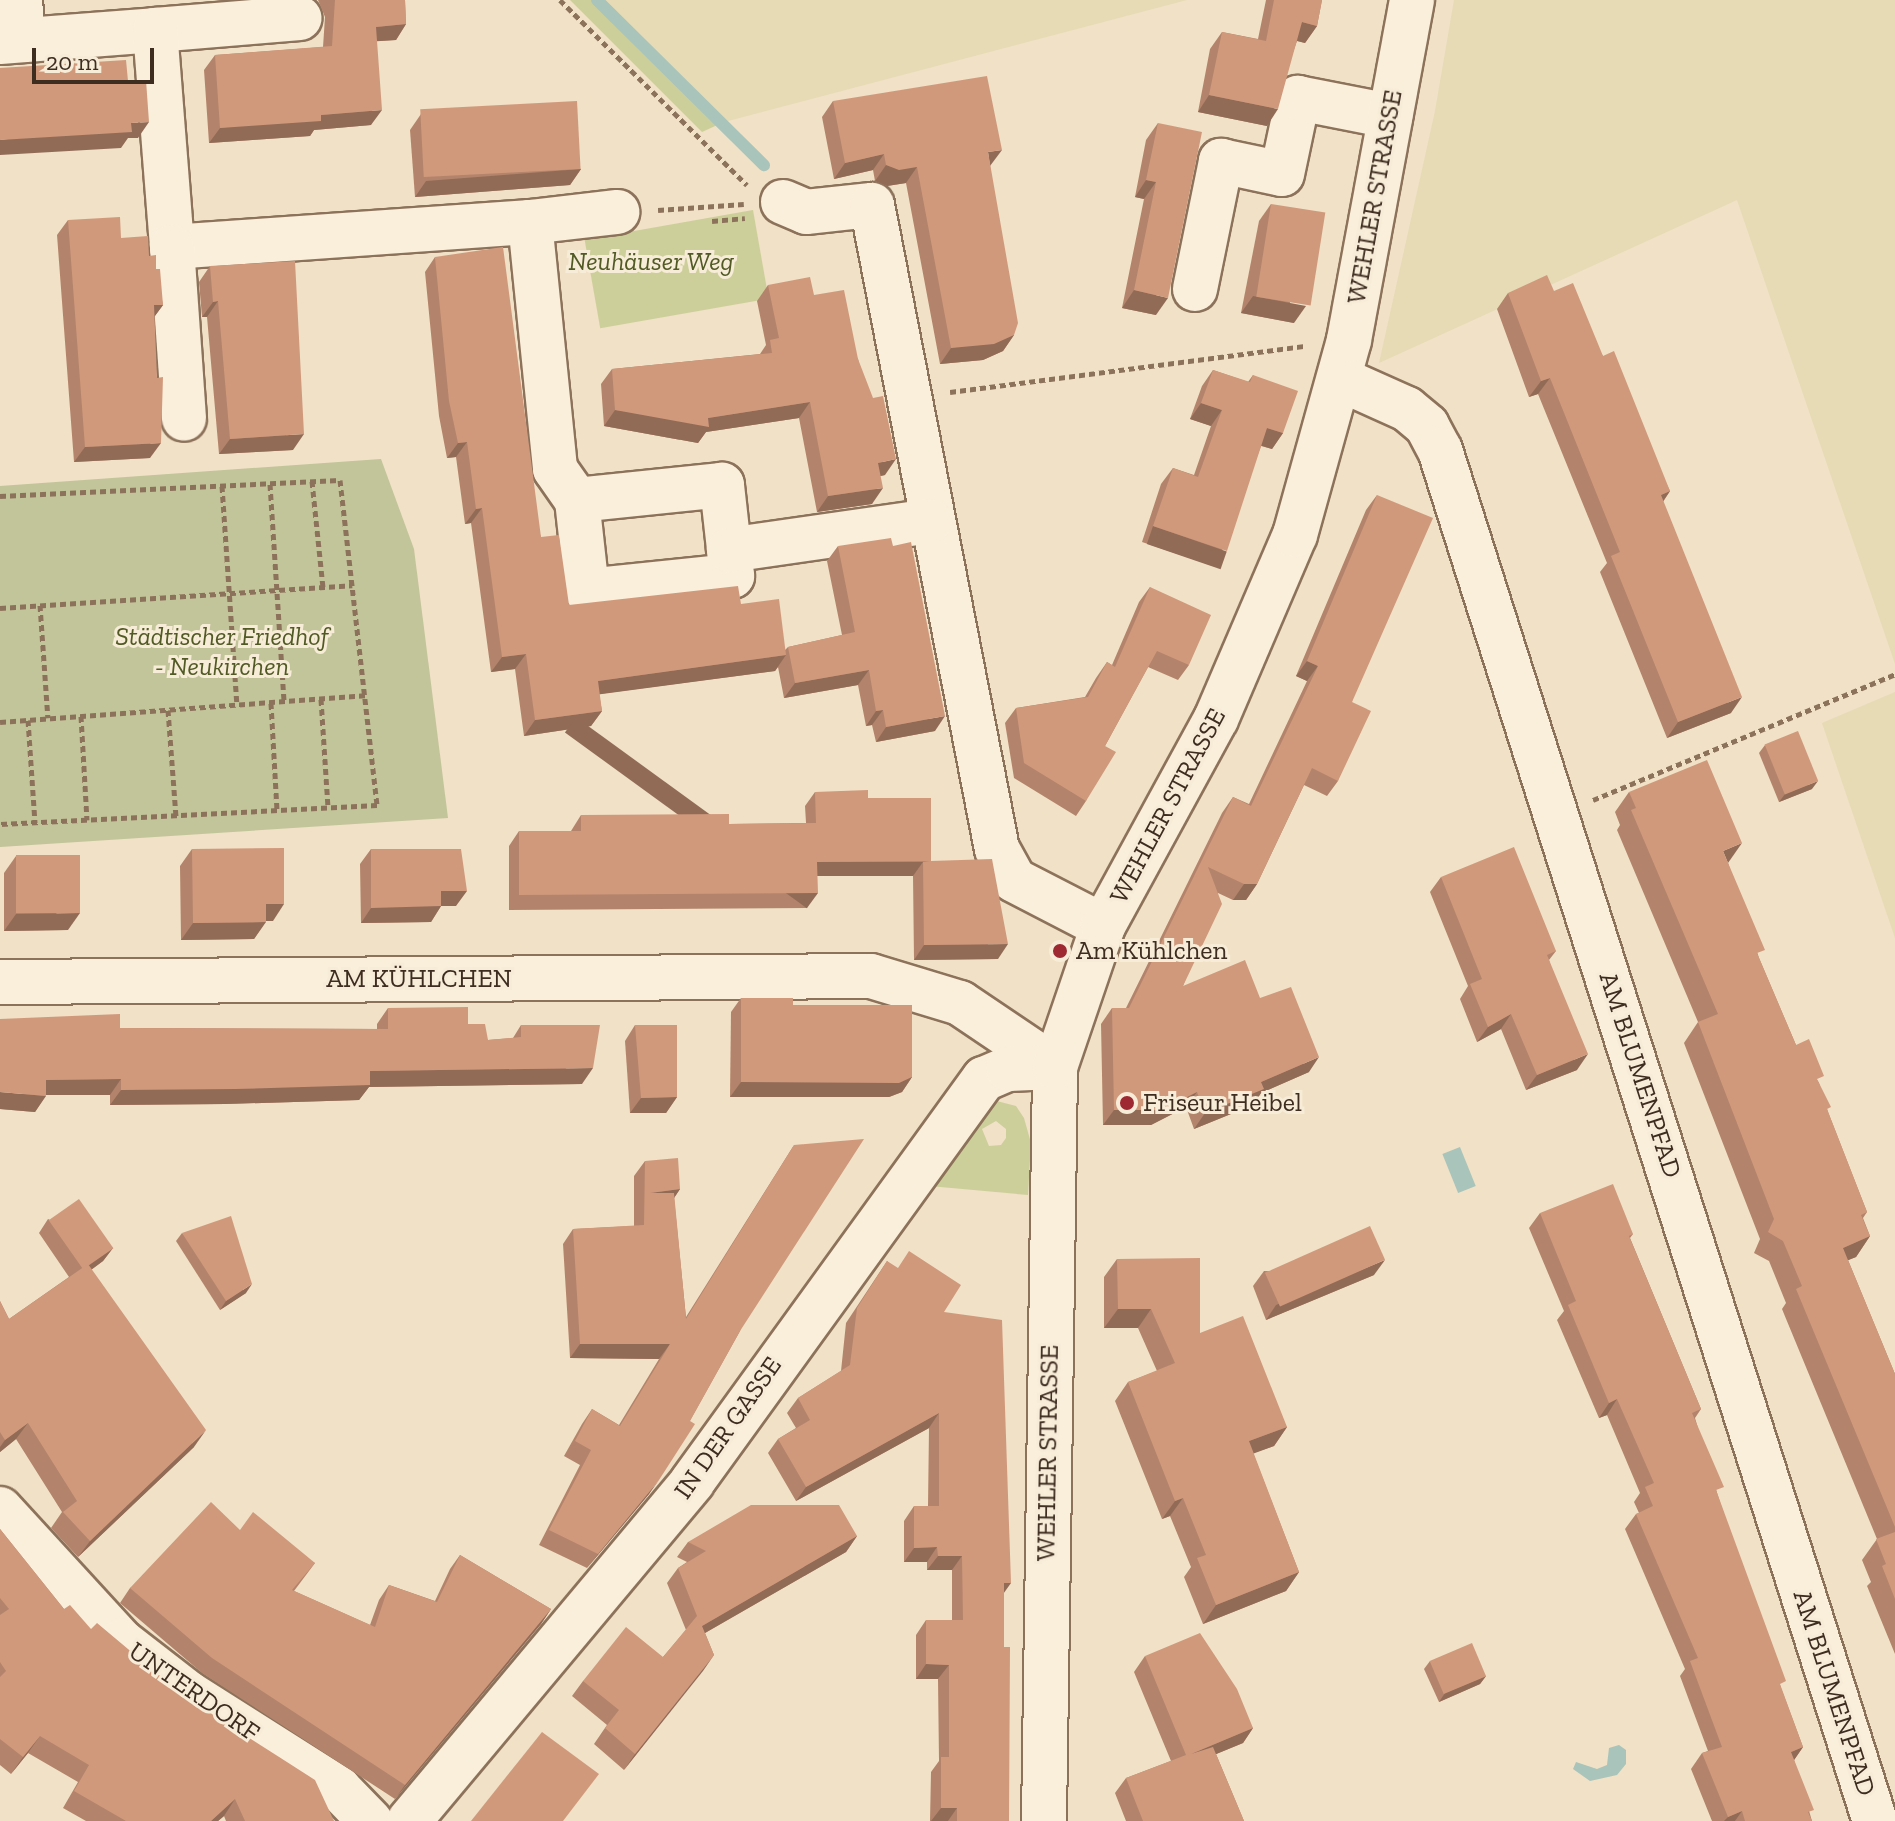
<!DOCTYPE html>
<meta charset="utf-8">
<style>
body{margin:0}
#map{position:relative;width:1895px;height:1821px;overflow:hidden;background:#f0e1c7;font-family:"Zilla Slab",serif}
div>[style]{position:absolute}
.farmland>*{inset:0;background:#e6dbb4}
.green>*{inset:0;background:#cdcf9a;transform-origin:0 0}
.cemetery>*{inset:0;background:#c2c499}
.water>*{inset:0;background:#a9c4ba;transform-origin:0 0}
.stream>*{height:12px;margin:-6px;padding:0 6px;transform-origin:6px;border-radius:6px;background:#a9c4ba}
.path>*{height:5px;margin-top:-2.5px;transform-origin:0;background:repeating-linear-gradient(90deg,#8d725b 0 6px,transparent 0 10px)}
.roads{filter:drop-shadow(2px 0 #8d725b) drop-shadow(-2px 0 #8d725b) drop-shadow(0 2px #8d725b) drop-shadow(0 -2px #8d725b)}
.minor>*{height:44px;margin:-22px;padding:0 22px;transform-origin:22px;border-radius:22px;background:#faefdb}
.wall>*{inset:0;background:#b3846b}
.shaded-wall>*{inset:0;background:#926b57;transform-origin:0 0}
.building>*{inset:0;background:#d0997c;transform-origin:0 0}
.dots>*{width:22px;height:22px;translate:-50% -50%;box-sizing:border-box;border:4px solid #f7ecd7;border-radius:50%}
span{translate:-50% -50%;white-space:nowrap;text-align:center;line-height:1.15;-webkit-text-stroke:6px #f7ecd7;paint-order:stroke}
.street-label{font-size:26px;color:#3d2c20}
.park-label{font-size:26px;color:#515a25;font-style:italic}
.poi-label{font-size:26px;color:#3d2c20}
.left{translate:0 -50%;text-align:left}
.scale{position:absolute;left:32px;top:48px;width:122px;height:36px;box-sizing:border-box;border:4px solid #3d2c20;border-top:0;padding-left:10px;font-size:24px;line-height:28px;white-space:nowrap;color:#3d2c20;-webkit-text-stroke:6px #f7ecd7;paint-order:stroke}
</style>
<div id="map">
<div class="farmland">
<div style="clip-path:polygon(601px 0,1187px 0,724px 122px)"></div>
<div style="clip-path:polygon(1454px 0,1895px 0,1895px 664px,1737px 200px,1379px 363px,1435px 111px)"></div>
<div style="clip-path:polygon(1895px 692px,1895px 938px,1822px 723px)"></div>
</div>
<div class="green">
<div style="clip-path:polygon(570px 0,601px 0,724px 122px,702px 132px)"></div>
<div style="left:753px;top:210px;width:90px;height:171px;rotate:80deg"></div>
<div style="clip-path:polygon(evenodd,989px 1099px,1016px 1106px,1024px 1118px,1031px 1143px,1028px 1195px,918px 1185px,989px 1099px,996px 1121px,1006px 1129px,1006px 1138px,1001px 1145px,989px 1146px,982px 1129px,996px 1121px)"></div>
</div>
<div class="cemetery">
<div style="clip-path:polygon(381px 459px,414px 549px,448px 818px,0 847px,0 486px)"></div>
</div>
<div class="water">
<div style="left:1460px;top:1147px;width:42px;height:19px;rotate:68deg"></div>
<div style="clip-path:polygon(1619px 1745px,1626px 1750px,1626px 1764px,1617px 1775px,1590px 1781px,1573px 1769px,1576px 1762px,1597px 1769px,1607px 1765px,1609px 1748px)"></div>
</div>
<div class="stream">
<div style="left:597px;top:0;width:235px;rotate:44.7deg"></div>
</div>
<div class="path">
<div style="left:560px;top:0;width:263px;rotate:44.7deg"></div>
<div style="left:658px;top:210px;width:86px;rotate:-4deg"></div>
<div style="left:712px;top:221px;width:33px;rotate:-5deg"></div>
<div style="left:950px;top:392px;width:358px;rotate:-7.4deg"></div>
<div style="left:312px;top:481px;width:107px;rotate:84.1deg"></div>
<div style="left:270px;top:484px;width:217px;rotate:86.3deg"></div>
<div style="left:222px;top:486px;width:220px;rotate:86.1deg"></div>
<div style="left:0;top:496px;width:340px;rotate:-2.7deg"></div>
<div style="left:340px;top:480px;width:327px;rotate:83.5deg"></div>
<div style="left:377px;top:805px;width:377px;rotate:177.1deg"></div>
<div style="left:40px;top:605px;width:113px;rotate:86deg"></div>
<div style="left:0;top:608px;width:353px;rotate:-3.7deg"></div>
<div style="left:321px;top:699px;width:109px;rotate:86.3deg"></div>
<div style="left:271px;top:703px;width:108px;rotate:86.8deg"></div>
<div style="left:168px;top:710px;width:106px;rotate:85.7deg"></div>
<div style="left:81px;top:716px;width:104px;rotate:86.7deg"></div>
<div style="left:28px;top:720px;width:103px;rotate:86.1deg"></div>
<div style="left:0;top:722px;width:366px;rotate:-4.2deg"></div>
<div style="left:1593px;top:800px;width:327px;rotate:-22.6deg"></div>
</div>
<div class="roads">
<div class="minor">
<div style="left:20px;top:0;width:40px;rotate:85.7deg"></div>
<div style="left:155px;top:30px;width:145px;rotate:-4.7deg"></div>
<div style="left:0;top:42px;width:155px;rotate:-4.4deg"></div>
<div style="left:155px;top:30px;width:218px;rotate:85.5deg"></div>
<div style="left:172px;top:247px;width:359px;rotate:-4deg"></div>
<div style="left:530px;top:222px;width:248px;rotate:84.2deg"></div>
<div style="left:555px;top:469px;width:38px;rotate:55deg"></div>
<div style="left:577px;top:500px;width:92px;rotate:83.7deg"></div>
<div style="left:587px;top:591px;width:146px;rotate:-5.9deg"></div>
<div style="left:732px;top:576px;width:92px;rotate:-96.3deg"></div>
<div style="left:722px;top:485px;width:146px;rotate:174.1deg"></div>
<div style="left:783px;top:202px;width:25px;rotate:23deg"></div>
<div style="left:806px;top:212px;width:66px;rotate:-6.1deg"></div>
<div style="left:872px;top:205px;width:656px;rotate:79.02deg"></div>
<div style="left:997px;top:849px;width:35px;rotate:61deg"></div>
<div style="left:1014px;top:880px;width:100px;rotate:27.3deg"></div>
<div style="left:530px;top:222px;width:88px;rotate:-6.6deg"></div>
<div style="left:172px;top:247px;width:172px;rotate:86deg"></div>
<div style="left:1195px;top:289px;width:131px;rotate:-78.5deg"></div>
<div style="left:1221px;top:161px;width:62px;rotate:12deg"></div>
<div style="left:1282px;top:174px;width:78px;rotate:-78.1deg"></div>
<div style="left:1298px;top:98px;width:94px;rotate:11.1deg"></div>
<div style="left:1340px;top:379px;width:73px;rotate:24.1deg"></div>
<div style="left:1407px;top:409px;width:26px;rotate:40deg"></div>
<div style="left:1427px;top:426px;width:27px;rotate:62deg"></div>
<div style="left:1440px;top:450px;width:1438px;rotate:72.4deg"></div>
<div style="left:729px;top:550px;width:203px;rotate:-8.2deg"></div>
<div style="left:0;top:982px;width:871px;rotate:-0.39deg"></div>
<div style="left:871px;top:976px;width:93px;rotate:16.9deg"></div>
<div style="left:960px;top:1003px;width:115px;rotate:34deg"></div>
<div style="left:0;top:1509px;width:179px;rotate:47.5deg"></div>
<div style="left:121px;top:1641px;width:85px;rotate:37.8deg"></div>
<div style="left:188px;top:1693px;width:179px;rotate:32.4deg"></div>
<div style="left:339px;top:1789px;width:45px;rotate:45.9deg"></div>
<div style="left:409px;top:1821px;width:442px;rotate:-50.1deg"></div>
<div style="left:692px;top:1482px;width:498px;rotate:-54.1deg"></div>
<div style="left:984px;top:1079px;width:26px;rotate:-23deg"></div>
<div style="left:1008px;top:1069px;width:47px;rotate:-2.4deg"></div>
<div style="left:1044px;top:1821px;width:754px;rotate:-89.16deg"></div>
<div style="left:1055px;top:1067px;width:149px;rotate:-71.2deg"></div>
<div style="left:1103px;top:926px;width:236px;rotate:-61.4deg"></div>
<div style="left:1216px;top:719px;width:200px;rotate:-66.8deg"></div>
<div style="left:1295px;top:535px;width:202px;rotate:-74.5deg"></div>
<div style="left:1349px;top:340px;width:346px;rotate:-79.5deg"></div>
</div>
</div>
<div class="wall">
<div style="clip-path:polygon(318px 0,405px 0,406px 24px,396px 40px,377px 41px,371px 125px,314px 130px,310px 136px,209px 143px,204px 70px,215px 55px,323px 47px,325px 17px)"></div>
<div style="clip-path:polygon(1266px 0,1322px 0,1317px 26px,1305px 43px,1297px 41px,1267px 126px,1198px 112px,1210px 49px,1222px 32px,1258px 39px)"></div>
<div style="clip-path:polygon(833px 101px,990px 166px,1014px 335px,1003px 351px,983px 360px,940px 364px,906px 183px,887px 186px,875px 181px,873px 170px,834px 179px,822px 117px)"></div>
<div style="clip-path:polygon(421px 114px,581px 169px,570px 185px,415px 197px,410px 130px)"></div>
<div style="clip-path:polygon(1158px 123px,1156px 315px,1122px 308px,1144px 199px,1135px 197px,1146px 140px)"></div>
<div style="clip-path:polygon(1271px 204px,1294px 323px,1241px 313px,1259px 221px)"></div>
<div style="clip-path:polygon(68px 220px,121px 238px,149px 256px,156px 269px,163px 305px,154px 317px,150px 458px,74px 462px,57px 235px)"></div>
<div style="clip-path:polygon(435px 257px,541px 537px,569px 605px,741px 604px,785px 650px,788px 647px,842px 635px,827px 561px,838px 546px,935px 731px,876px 742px,872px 725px,866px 726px,858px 685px,784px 698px,778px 667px,775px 671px,599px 694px,602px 711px,591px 726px,524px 736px,515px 669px,491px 672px,471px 523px,465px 524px,456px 457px,447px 458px,439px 416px,425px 272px)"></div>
<div style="clip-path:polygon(210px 266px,293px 450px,219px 454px,207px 317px,202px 317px,199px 282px)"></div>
<div style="clip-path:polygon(768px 285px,814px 295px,858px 359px,885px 475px,880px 476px,872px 504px,817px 512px,799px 418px,706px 432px,698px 443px,604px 426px,601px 384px,612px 369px,760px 354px,766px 345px,757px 301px)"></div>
<div style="clip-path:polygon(1554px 291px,1603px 356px,1670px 491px,1663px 502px,1731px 713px,1667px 738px,1600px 572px,1607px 563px,1538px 394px,1529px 397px,1497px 309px,1508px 293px)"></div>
<div style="clip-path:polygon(1213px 370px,1248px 382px,1253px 375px,1283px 433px,1272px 449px,1261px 446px,1216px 567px,1142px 542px,1161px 484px,1173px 468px,1194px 475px,1211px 426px,1190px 419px,1202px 386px)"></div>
<div style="clip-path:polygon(1377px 495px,1352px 702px,1338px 781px,1327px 796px,1304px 785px,1257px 884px,1246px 900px,1233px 900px,1218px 893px,1183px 986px,1260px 998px,1309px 1072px,1261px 1093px,1253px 1105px,1194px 1129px,1186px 1107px,1151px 1125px,1103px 1125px,1101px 1024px,1112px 1008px,1126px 1008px,1222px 813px,1233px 797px,1249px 804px,1307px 681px,1296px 676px,1366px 510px)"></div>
<div style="clip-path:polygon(1150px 587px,1189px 665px,1178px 680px,1148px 667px,1105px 746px,1086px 801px,1076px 816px,1014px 778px,1005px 723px,1016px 708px,1085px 697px,1096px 678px,1107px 662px,1112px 665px,1139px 602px)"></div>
<div style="clip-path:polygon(1765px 745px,1812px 789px,1779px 802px,1759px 753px)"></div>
<div style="clip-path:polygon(815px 792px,868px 798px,931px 861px,998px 959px,914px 960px,913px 876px,817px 876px,807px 908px,509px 910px,509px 846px,519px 831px,571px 831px,581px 815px,729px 824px,806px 823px,805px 806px)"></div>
<div style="clip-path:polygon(1629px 792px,1728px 863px,1759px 958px,1796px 1045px,1819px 1083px,1828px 1112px,1867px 1212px,1863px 1218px,1870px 1236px,1856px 1257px,1848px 1260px,1895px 1374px,1895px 1654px,1867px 1586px,1871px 1582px,1862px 1560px,1877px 1539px,1782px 1309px,1786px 1303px,1769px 1261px,1754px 1253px,1760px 1239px,1684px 1043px,1698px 1022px,1617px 830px,1620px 825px,1615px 812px)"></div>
<div style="clip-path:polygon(192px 849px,273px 921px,266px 921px,254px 939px,181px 940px,180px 866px)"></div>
<div style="clip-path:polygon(371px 849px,456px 906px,441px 906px,431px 922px,361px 923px,360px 864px)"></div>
<div style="clip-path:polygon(16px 856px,68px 930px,4px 931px,4px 873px)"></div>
<div style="clip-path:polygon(1441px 877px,1556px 951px,1549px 960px,1577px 1070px,1526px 1090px,1501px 1029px,1477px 1042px,1460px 999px,1468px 986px,1430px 892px)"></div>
<div style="clip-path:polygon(741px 998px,793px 1005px,912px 1077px,902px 1092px,889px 1097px,730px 1097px,731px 1012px)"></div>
<div style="clip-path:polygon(388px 1008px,468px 1024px,488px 1040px,513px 1038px,521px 1025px,582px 1084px,369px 1087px,359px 1100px,225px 1104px,110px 1105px,110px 1095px,46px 1095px,35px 1112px,0 1109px,120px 1028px,377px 1029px,377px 1024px)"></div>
<div style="clip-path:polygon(635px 1025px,677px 1097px,666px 1113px,630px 1113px,625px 1041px)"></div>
<div style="clip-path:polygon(794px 1145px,740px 1331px,649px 1494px,587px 1568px,539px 1545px,580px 1465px,564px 1456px,582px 1424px,592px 1409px,619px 1425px,659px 1359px,570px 1358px,563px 1244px,573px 1229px,634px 1226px,634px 1176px,645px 1161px,680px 1189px,674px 1198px,686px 1317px)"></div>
<div style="clip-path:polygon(1540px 1213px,1633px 1234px,1630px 1238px,1701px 1409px,1695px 1418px,1718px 1496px,1781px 1688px,1803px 1747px,1794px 1760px,1812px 1821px,1712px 1821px,1691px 1769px,1702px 1753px,1708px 1751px,1680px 1676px,1685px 1669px,1625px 1529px,1636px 1514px,1639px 1513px,1634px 1502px,1640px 1493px,1607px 1415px,1599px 1418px,1557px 1320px,1564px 1311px,1529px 1228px)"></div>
<div style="clip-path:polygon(48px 1219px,113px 1248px,103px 1261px,91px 1270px,194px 1447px,78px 1557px,51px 1528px,62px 1512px,16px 1439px,0 1452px,0 1301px,9px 1319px,69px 1277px,39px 1233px)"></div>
<div style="clip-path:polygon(182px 1233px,246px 1293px,220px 1310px,176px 1241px)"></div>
<div style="clip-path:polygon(1117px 1259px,1200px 1333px,1287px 1427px,1274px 1446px,1253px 1453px,1299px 1572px,1286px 1591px,1203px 1624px,1184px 1577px,1191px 1567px,1170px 1516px,1162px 1519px,1115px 1401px,1128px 1382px,1157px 1371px,1138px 1328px,1104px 1328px,1104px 1277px)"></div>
<div style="clip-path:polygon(887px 1261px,944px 1312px,1004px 1593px,1004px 1647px,1009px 1821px,930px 1821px,931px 1772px,939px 1761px,938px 1679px,916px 1679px,916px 1635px,926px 1620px,952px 1620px,952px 1570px,927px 1570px,927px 1562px,904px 1562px,904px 1521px,914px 1506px,928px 1506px,929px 1428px,796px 1501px,768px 1453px,778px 1439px,796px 1428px,787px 1413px,798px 1398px,841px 1371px,846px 1323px)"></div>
<div style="clip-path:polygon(1264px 1271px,1374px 1275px,1266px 1320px,1253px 1286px)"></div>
<div style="clip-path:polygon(0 1529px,64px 1609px,334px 1821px,226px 1821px,224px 1816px,218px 1821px,86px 1821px,63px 1808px,78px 1782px,28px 1753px,11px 1774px,0 1765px)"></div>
<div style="clip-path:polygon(240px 1530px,315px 1563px,294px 1591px,370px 1625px,379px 1600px,389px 1585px,435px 1601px,450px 1569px,460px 1555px,551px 1609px,541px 1624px,395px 1799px,202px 1673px,120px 1603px,130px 1588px)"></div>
<div style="clip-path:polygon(857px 1536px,846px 1552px,705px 1633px,714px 1655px,624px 1770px,594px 1744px,607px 1725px,572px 1696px,583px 1681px,663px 1657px,686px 1630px,667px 1583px,678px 1568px,687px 1562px,677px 1557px,688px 1542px)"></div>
<div style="clip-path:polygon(1145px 1656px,1253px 1728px,1243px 1743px,1216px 1754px,1244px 1821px,1126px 1821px,1115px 1793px,1126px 1778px,1171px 1761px,1134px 1672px)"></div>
<div style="clip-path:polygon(1430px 1661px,1486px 1676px,1480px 1684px,1439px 1702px,1424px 1669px)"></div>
</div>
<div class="shaded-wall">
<div style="clip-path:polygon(1302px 22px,1317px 26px,1305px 43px,1290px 39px)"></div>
<div style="clip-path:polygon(406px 24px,396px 40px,365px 42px,376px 27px)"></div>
<div style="clip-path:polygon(1209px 95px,1278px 109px,1267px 126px,1198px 112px)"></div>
<div style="clip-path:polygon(382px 110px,371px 125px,314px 130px,310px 136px,209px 143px,220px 128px,321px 115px)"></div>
<div style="clip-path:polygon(149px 122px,138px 138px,128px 138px,121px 148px,0 155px,0 140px,131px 123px)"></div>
<div style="clip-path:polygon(1002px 150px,990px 166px,988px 152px)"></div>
<div style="clip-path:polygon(884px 154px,873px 170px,834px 179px,845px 163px)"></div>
<div style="clip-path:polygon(886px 165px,917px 167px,906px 183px,887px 186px,875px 181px)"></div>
<div style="clip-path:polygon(581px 169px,570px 185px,415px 197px,426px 181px)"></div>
<div style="clip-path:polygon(1146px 180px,1156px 182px,1144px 199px,1135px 197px)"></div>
<div style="clip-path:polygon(1134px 290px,1168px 298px,1156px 315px,1122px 308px)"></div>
<div style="clip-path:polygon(1253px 296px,1306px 306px,1294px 323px,1241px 313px)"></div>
<div style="clip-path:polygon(218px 301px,207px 317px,202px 317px,213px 302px)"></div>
<div style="clip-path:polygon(154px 305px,163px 305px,152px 320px)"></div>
<div style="clip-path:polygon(1014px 335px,1003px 351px,983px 360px,940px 364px,951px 348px)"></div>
<div style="clip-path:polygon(1550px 378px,1538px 394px,1529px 397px,1541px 381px)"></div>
<div style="clip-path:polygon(810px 402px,799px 418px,706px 432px,698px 443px,604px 426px,615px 410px,708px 418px)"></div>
<div style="clip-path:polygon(1201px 403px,1222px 410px,1211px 426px,1190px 419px)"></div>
<div style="clip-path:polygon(1267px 428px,1283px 433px,1272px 449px,1256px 444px)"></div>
<div style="clip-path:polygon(304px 434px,293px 450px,219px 454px,230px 439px)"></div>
<div style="clip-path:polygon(467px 442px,456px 457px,447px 458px,458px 443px)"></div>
<div style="clip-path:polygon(161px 443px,150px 458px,74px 462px,85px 447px)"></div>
<div style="clip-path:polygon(896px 459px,885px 475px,867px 479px,878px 463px)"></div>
<div style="clip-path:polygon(883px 488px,872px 504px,817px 512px,828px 496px)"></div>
<div style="clip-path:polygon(1670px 491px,1659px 507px,1661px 495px)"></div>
<div style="clip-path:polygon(482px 508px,471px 523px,465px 524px,476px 509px)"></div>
<div style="left:1153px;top:526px;width:78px;height:19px;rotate:19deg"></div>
<div style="clip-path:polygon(526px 654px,515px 669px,491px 672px,502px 657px)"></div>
<div style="clip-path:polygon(786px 655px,775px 671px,587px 696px,598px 681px)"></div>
<div style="clip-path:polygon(1307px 661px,1318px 666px,1307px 681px,1296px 676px)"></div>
<div style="clip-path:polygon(869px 670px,858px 685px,784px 698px,795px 683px)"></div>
<div style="clip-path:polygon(1742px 697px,1731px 713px,1667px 738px,1678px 722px)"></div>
<div style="clip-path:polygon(883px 710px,872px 725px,866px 726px,876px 711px)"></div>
<div style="clip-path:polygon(602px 711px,591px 726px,524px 736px,535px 720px)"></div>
<div style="clip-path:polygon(945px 716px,935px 731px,876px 742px,886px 727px)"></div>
<div style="clip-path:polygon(1818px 781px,1812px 789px,1779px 802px,1785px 794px)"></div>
<div style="clip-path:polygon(1742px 843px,1728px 863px,1723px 851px)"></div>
<div style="clip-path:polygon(817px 862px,923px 862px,913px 876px,807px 876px)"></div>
<div style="clip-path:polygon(1244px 884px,1257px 884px,1246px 900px,1233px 900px)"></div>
<div style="clip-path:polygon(441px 891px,467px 891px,456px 906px,441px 906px,431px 922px,361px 923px,371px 908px)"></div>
<div style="left:818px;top:893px;width:19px;height:299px;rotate:126deg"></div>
<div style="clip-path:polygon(266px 904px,284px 904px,273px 921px,254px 921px)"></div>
<div style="clip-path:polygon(80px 913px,68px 930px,4px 931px,16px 914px)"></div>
<div style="clip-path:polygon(266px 922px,254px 939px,181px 940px,193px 923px)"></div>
<div style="clip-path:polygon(1008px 944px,998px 959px,914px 960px,924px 945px)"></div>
<div style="clip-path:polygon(1511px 1014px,1501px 1029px,1477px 1042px,1488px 1027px)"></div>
<div style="clip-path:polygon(1588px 1054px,1577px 1070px,1526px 1090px,1537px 1075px)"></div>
<div style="clip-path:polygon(1319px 1057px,1309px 1072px,1261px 1093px,1253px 1105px,1194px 1129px,1205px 1113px,1261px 1082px)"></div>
<div style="clip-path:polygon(593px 1068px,582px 1084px,369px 1087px,359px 1100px,225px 1104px,110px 1105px,121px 1090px,370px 1071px)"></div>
<div style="clip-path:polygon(912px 1077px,902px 1092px,889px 1097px,730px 1097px,741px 1082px)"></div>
<div style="clip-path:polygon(121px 1079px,110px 1095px,35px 1095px,46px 1080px)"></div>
<div style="clip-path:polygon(0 1092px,46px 1096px,35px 1112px,0 1109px)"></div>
<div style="clip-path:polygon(1197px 1092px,1186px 1107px,1151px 1125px,1103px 1125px,1114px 1110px)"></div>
<div style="clip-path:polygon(677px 1097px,666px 1113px,630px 1113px,641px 1098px)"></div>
<div style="clip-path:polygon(680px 1189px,670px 1204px,650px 1193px)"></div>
<div style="clip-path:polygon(1870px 1236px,1856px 1257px,1829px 1268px,1843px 1248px)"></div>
<div style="clip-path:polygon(113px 1248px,103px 1261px,73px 1283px,82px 1269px)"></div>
<div style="clip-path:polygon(1385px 1260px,1374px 1275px,1266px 1320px,1276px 1305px)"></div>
<div style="clip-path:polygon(252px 1284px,246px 1293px,220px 1310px,226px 1301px)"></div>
<div style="clip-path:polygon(1118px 1309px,1151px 1309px,1138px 1328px,1104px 1328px)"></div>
<div style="clip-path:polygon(580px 1344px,670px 1344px,659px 1359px,570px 1358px)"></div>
<div style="clip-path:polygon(1617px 1399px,1607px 1415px,1599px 1418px,1609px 1403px)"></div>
<div style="clip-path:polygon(939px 1413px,929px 1428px,796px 1501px,806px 1487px)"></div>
<div style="clip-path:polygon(28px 1423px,16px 1439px,0 1452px,0 1447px,5px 1440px)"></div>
<div style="clip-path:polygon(1287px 1427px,1274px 1446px,1236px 1460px,1249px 1441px)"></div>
<div style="clip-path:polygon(206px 1430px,194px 1447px,78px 1557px,90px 1541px)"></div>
<div style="clip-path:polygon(659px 1480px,649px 1494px,587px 1568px,598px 1554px)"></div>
<div style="clip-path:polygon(1183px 1498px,1170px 1516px,1162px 1519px,1175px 1501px)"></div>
<div style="clip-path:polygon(857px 1536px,846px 1552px,691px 1641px,702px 1626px)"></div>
<div style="clip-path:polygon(937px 1547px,927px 1562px,904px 1562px,914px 1548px)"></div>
<div style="clip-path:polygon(938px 1556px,962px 1556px,952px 1570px,927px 1570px)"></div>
<div style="clip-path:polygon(1299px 1572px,1286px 1591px,1203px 1624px,1216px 1605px)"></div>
<div style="clip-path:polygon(1004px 1583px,1011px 1583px,1001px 1597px)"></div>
<div style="clip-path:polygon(551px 1609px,541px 1624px,395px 1799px,405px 1785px)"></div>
<div style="clip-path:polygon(714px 1655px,703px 1671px,624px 1770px,635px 1754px)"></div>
<div style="clip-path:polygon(926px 1664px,949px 1665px,938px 1679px,916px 1679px)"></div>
<div style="clip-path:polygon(1486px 1676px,1480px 1684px,1439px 1702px,1445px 1693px)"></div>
<div style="clip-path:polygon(1253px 1728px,1243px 1743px,1180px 1769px,1191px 1754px)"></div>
<div style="clip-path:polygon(40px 1736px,28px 1753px,11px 1774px,23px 1757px)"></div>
<div style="clip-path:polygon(1803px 1747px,1792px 1763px,1791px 1752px)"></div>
<div style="clip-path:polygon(235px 1799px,224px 1816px,218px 1821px,211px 1821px)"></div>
<div style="clip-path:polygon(941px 1808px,957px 1808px,948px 1821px,931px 1821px)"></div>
<div style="clip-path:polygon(1742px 1811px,1735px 1821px,1724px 1821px,1728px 1817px)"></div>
</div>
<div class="building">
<div style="clip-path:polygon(335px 0,405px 0,406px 24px,376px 27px,382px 110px,321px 115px,321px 121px,220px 128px,215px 55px,332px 46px)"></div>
<div style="clip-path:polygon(1274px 0,1322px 0,1317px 26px,1302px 22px,1278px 109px,1209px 95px,1222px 32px,1266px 41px)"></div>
<div style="clip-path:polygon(126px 60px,128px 81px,146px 80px,149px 122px,131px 123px,132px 132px,0 140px,0 68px)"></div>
<div style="clip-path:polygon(987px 76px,1002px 150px,988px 152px,1018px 323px,1014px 335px,994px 344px,951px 348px,917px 167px,899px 170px,886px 165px,884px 154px,845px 163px,833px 101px)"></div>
<div style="left:577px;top:101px;width:68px;height:157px;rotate:87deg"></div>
<div style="clip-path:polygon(1158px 123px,1202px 132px,1168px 298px,1134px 290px,1156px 182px,1146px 180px)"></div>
<div style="left:1271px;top:204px;width:55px;height:94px;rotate:9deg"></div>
<div style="clip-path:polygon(120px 217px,121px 238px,148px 236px,149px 256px,156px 255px,156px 269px,160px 269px,163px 305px,154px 305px,157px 378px,163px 377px,161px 443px,85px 447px,68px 220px)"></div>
<div style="clip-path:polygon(503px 247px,541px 537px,559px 535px,569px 605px,738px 586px,741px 604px,779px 599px,786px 655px,598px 681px,602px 711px,535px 720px,526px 654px,502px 657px,482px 508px,476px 509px,467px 442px,458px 443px,449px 401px,435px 257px)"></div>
<div style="clip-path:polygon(295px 261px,304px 434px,230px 439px,218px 301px,213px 302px,210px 266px)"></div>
<div style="clip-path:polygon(1547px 275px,1554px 291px,1573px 283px,1603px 356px,1614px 351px,1670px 491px,1661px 495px,1742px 697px,1678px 722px,1611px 556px,1620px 552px,1550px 378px,1541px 381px,1508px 293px)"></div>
<div style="clip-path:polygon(810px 277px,814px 295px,844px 290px,858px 359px,873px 398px,883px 396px,896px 459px,878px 463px,883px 488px,828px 496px,810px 402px,708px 418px,709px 427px,615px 410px,612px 369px,772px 353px,770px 340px,779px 338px,768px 285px)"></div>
<div style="clip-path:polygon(1213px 370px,1250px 382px,1253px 375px,1298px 391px,1283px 433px,1267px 428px,1227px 551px,1153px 526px,1173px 468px,1198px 477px,1222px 410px,1201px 403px)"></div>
<div style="clip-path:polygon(1377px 495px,1433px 518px,1352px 702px,1371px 711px,1338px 781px,1312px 768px,1257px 884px,1244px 884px,1208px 867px,1222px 904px,1183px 986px,1245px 960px,1260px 998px,1291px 987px,1319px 1057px,1261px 1082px,1264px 1089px,1205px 1113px,1197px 1092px,1162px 1110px,1114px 1110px,1112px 1008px,1129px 1008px,1233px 797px,1251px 806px,1318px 666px,1307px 661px)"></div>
<div style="clip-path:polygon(891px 538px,893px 546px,911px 542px,945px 716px,886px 727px,883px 710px,876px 711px,869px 670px,795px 683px,788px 647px,855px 632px,838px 546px)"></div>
<div style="clip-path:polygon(1150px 587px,1211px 615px,1189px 665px,1157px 651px,1105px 746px,1116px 752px,1086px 801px,1024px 763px,1016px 708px,1088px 697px,1107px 662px,1115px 667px)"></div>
<div style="left:1798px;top:731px;width:54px;height:36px;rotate:68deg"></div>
<div style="clip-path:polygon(1707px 760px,1742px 843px,1723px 851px,1765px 950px,1757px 953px,1796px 1045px,1809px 1039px,1824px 1076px,1817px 1079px,1831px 1107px,1827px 1109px,1867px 1212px,1861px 1215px,1870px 1236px,1843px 1248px,1895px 1374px,1895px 1527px,1796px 1289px,1802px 1286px,1783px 1241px,1768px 1232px,1774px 1219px,1698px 1022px,1718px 1014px,1631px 810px,1636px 808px,1629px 792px)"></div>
<div style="clip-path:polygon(868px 790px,868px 798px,931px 798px,931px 861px,992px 859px,1008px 944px,924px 945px,923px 862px,930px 861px,817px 862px,818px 893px,519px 895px,519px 831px,581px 831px,581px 815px,729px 814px,729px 824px,816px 823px,815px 792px)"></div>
<div style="clip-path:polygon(1514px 847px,1556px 951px,1547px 955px,1588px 1054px,1537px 1075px,1511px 1014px,1488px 1027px,1470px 984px,1482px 979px,1441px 877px)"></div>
<div style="clip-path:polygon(284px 848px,284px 904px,266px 904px,266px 922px,193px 923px,192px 849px)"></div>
<div style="clip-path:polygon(371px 849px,461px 849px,467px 891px,441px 891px,441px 906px,371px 908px)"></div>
<div style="left:80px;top:855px;width:58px;height:64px;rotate:90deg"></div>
<div style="clip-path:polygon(741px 998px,793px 998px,793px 1005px,912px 1005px,912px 1077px,899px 1083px,741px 1082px)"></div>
<div style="clip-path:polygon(468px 1007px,468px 1024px,485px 1024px,488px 1040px,521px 1037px,521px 1025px,600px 1025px,593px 1068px,370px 1071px,370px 1085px,235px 1089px,121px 1090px,121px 1079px,46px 1080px,46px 1096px,0 1092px,0 1019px,120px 1014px,120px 1028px,388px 1029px,388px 1008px)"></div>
<div style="clip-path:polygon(635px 1025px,677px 1025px,677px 1097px,641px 1098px)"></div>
<div style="clip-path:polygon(864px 1139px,740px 1331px,690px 1421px,695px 1424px,659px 1480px,598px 1554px,549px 1530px,591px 1450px,575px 1441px,592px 1409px,620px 1426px,670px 1344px,580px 1344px,573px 1229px,644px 1225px,645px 1161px,678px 1158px,680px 1189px,650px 1193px,674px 1193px,686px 1319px,794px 1145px)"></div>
<div style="clip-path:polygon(1613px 1184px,1633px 1234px,1629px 1236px,1701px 1409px,1692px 1413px,1724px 1487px,1716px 1490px,1786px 1681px,1780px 1684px,1803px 1747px,1791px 1752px,1814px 1810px,1808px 1812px,1812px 1821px,1745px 1821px,1742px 1811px,1728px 1817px,1702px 1753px,1722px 1747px,1690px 1661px,1698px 1658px,1636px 1514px,1653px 1506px,1645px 1487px,1654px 1483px,1617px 1399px,1609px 1403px,1568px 1305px,1576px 1301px,1540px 1213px)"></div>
<div style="left:79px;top:1199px;width:60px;height:37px;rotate:55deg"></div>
<div style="clip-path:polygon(231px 1216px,252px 1284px,226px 1301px,182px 1233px)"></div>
<div style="left:1370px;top:1226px;width:37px;height:115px;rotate:66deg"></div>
<div style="clip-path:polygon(909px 1251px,961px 1285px,944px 1312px,1002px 1320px,1011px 1583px,1004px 1583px,1004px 1647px,1010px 1647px,1009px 1821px,957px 1821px,957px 1808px,941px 1808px,941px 1757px,949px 1757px,949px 1665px,926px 1664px,926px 1620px,963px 1620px,962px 1556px,938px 1556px,937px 1547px,914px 1548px,914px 1506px,939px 1506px,939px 1413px,806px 1487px,778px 1439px,810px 1420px,798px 1398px,850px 1365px,857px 1308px,887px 1261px,898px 1268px)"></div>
<div style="clip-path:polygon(1200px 1258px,1200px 1333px,1243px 1316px,1287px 1427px,1249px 1441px,1299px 1572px,1216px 1605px,1197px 1558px,1206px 1555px,1183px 1498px,1175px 1501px,1128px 1382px,1175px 1363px,1151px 1309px,1118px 1309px,1117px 1259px)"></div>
<div style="clip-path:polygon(88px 1264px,206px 1430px,90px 1541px,63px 1512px,77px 1501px,28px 1423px,5px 1440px,0 1432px,0 1301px,9px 1319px)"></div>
<div style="clip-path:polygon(211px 1502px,240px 1530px,253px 1512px,315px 1563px,292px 1590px,375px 1627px,389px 1585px,437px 1602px,460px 1555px,551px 1609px,405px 1785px,212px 1658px,130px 1588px)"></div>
<div style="clip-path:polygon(751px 1505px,839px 1505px,857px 1536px,702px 1626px,714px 1655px,635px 1754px,605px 1728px,619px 1710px,583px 1681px,626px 1627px,663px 1657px,697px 1616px,678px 1568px,706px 1551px,688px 1542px)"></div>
<div style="clip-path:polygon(0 1529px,64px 1609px,70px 1605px,91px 1629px,97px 1623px,184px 1696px,315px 1780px,334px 1821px,245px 1821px,235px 1799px,211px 1821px,126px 1821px,74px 1791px,89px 1765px,40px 1736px,23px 1757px,0 1739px,0 1677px,6px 1671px,0 1662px,0 1615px,9px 1609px,0 1598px)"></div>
<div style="clip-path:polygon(1895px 1532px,1895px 1599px,1882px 1566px,1886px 1564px,1876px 1539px)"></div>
<div style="clip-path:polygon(1200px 1633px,1237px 1689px,1253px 1728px,1191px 1754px,1213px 1747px,1244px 1821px,1143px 1821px,1126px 1778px,1186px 1755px,1145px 1656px)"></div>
<div style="left:1472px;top:1643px;width:36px;height:46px;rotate:67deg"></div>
<div style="clip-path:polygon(542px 1732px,599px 1774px,563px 1821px,471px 1821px)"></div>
</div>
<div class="dots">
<div style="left:1060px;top:951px;background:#9f2932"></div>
<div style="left:1127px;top:1103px;background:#9f2932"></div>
</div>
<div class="street-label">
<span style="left:1375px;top:197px;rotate:-80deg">WEHLER STRASSE</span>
<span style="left:1168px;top:806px;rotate:-62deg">WEHLER STRASSE</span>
<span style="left:419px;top:979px">AM KÜHLCHEN</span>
<span style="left:1640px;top:1075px;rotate:72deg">AM BLUMENPFAD</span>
<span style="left:728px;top:1428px;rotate:-55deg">IN DER GASSE</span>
<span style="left:1048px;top:1453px;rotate:-89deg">WEHLER STRASSE</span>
<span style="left:194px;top:1692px;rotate:35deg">UNTERDORF</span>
<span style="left:1834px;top:1693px;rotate:72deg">AM BLUMENPFAD</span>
</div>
<div class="park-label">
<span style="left:651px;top:262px">Neuhäuser Weg</span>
<span style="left:222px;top:652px">Städtischer Friedhof<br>- Neukirchen</span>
</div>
<div class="poi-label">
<span class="left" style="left:1076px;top:951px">Am Kühlchen</span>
<span class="left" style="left:1143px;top:1103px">Friseur Heibel</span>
</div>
<div class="scale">20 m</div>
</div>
